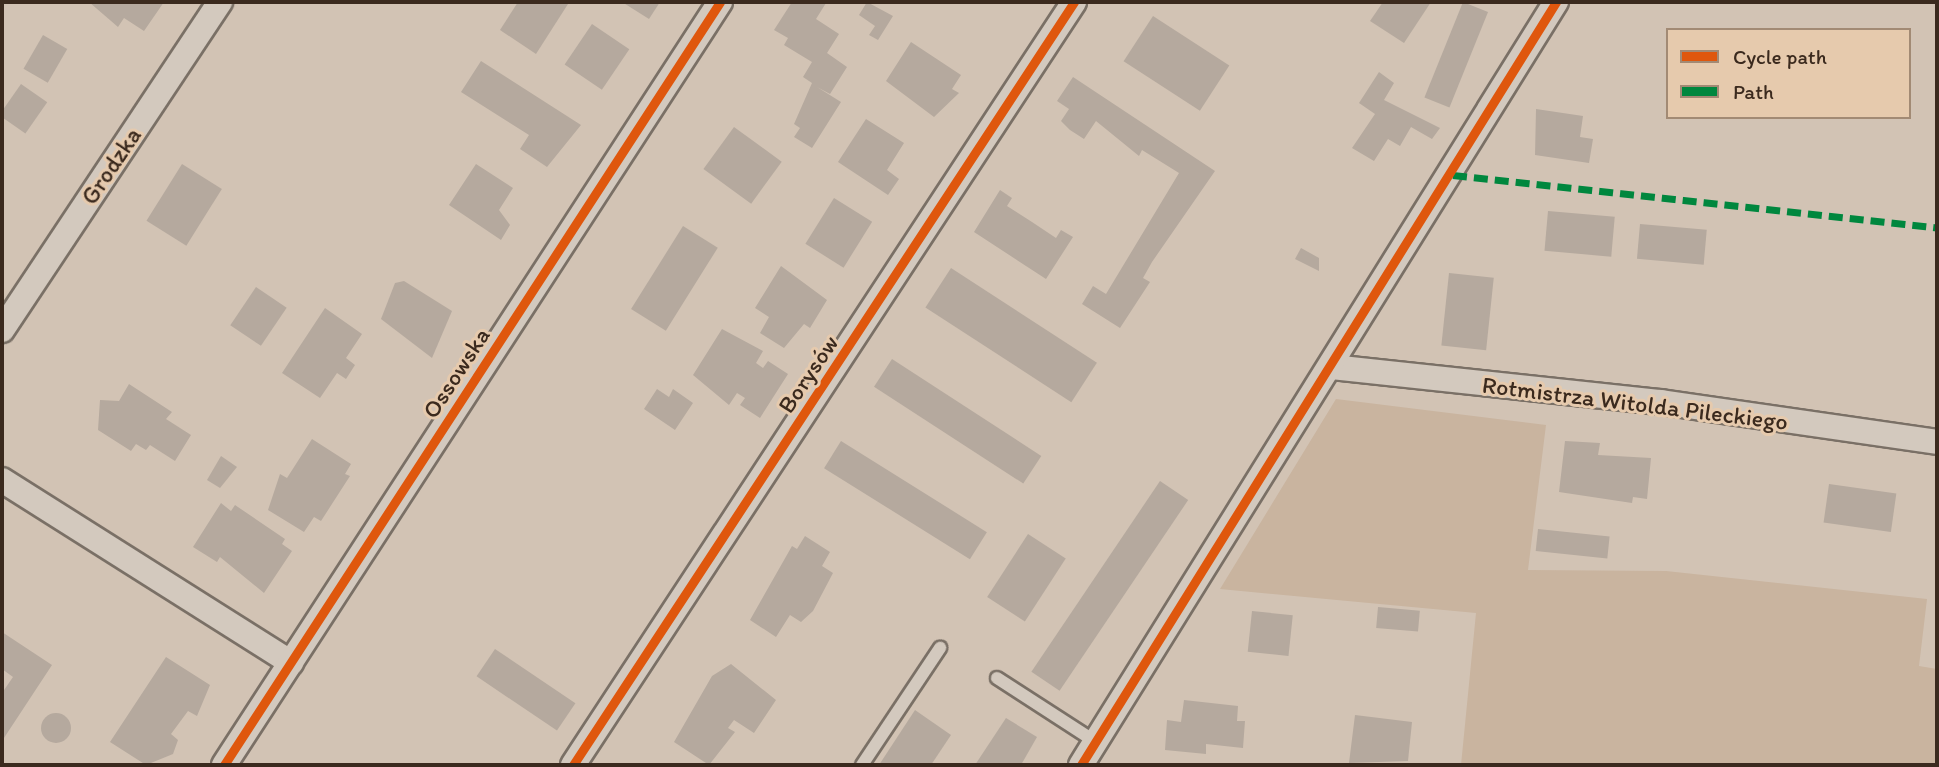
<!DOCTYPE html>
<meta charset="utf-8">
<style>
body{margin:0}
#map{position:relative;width:1939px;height:767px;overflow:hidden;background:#d2c3b4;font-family:Itim,sans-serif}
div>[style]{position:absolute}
.green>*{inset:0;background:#c9b49f}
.building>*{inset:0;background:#b5a99e;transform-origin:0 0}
.round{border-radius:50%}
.roads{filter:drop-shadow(2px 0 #7a7066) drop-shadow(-2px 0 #7a7066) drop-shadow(0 2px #7a7066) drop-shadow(0 -2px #7a7066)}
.service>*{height:12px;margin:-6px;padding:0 6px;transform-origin:6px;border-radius:6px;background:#d3c9be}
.minor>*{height:24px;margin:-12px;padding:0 12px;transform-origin:12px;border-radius:12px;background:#d3c9be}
.quiet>*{height:7px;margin-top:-3.5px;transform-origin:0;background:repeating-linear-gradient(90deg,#00873e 0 14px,transparent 0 21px)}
.cycleway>*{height:9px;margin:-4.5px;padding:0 4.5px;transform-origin:4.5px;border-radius:4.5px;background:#df570d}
span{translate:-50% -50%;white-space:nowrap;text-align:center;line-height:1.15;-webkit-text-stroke:6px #e6caad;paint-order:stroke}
.street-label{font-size:24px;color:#3b2a1e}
.frame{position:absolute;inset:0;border:4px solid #3b2a1e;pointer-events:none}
.legend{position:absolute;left:1666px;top:28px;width:245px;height:91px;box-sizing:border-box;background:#e6caad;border:2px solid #a28a74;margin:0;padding:9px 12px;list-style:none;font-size:21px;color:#3b2a1e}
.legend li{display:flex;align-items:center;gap:14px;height:35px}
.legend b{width:35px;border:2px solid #a28a74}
</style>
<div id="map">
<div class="green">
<div style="clip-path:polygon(1336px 399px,1546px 425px,1528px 570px,1666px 571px,1927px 599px,1919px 666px,1937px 669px,1937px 765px,1461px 765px,1476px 613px,1220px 589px)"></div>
</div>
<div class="building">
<div style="clip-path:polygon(89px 2px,164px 2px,144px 31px,124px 18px,118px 27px)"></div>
<div style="clip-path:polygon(518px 2px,568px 4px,536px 54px,500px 30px)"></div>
<div style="clip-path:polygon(622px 2px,660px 2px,649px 19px)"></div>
<div style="clip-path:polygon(792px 2px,826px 3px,816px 19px,839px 34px,827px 53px,847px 67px,830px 94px,817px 87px,841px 102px,812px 148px,794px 137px,800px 128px,794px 124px,812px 83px,803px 77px,812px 62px,784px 45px,788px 38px,774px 30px)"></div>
<div style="clip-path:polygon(867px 2px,893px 16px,878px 40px,869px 35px,875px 26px,859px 15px)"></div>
<div style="clip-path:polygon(1383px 2px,1431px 2px,1404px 43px,1370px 21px)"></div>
<div style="left:1463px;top:2px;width:27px;height:103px;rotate:22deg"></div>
<div style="left:1153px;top:16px;width:91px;height:54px;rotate:33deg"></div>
<div style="left:592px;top:24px;width:45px;height:49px;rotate:34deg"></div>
<div style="left:43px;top:35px;width:28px;height:39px;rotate:30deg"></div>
<div style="clip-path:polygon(911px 42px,961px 75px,952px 89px,959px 93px,934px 117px,886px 81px)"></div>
<div style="clip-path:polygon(481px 61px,581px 125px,547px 167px,520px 149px,529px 135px,461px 92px)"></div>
<div style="clip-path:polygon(1379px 72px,1394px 83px,1384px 100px,1440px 128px,1432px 139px,1411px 127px,1400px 146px,1388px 139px,1374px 161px,1352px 148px,1375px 114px,1359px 103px)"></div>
<div style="clip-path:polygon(1073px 77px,1215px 171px,1152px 262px,1143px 278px,1150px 282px,1120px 328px,1082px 304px,1093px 286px,1106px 294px,1179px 173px,1142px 150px,1139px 156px,1096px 121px,1084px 139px,1070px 130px,1061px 121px,1069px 109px,1057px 101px)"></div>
<div style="left:21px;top:84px;width:32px;height:38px;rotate:35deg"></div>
<div style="clip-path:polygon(1536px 109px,1583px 116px,1580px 137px,1593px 139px,1589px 163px,1535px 155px)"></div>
<div style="clip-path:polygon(866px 119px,904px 143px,887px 170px,899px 179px,888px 195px,838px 162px)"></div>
<div style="left:734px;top:127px;width:59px;height:52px;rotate:36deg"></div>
<div style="left:182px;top:164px;width:47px;height:67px;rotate:32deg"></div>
<div style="clip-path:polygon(476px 164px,513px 188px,499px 210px,510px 225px,501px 240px,449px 205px)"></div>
<div style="clip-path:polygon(1000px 190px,1012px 198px,1007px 206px,1032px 222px,1056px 238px,1061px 230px,1073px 237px,1046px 279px,974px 232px)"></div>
<div style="left:834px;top:198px;width:45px;height:54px;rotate:32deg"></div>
<div style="left:1548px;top:211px;width:67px;height:40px;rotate:5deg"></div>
<div style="left:1640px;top:224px;width:67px;height:35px;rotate:5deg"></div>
<div style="left:683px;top:226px;width:41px;height:98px;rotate:32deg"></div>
<div style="clip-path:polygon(1301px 248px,1319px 258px,1319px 271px,1295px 259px)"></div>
<div style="clip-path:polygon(781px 266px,827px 300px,810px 328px,804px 324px,784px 348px,760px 333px,769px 317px,755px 308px)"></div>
<div style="left:951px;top:268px;width:174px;height:47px;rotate:33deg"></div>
<div style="left:1449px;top:273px;width:45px;height:73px;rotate:6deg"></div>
<div style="clip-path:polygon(404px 281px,452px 311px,432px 358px,381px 319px,395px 283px)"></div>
<div style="left:256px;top:287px;width:37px;height:46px;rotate:34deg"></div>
<div style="clip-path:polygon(325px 308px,362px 334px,346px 358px,355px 365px,346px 379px,337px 373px,320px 398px,282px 373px)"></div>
<div style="clip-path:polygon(722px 329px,763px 351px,756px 363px,763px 368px,768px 361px,788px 374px,760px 418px,740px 405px,745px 398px,737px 393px,729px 405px,693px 375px)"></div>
<div style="left:892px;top:359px;width:178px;height:33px;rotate:33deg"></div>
<div style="clip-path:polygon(129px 384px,172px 412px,166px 419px,191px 435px,175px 461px,150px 445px,146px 450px,136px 444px,131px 451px,98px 430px,100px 400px,119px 401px)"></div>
<div style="clip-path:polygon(657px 389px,669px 397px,673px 389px,693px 403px,675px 430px,644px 409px)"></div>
<div style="clip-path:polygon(312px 439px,351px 464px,345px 474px,350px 476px,321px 521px,314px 517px,304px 532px,268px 510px,280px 474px,287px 478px)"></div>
<div style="left:841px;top:441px;width:172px;height:32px;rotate:32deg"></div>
<div style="clip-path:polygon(1565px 441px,1600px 443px,1598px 455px,1651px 458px,1647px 499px,1633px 497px,1632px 503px,1559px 492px)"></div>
<div style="clip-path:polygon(221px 456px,237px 467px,220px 488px,207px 480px)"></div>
<div style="left:1160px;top:481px;width:34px;height:230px;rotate:34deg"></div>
<div style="left:1829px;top:484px;width:68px;height:39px;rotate:8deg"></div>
<div style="clip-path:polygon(221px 503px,231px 511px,235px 505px,285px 539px,282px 544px,292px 551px,264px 593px,220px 557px,217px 562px,193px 547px)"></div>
<div style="left:1538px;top:529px;width:72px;height:22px;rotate:6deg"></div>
<div style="left:1028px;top:534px;width:45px;height:75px;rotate:33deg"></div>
<div style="clip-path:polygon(805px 536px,830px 552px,822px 566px,833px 573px,813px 611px,801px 622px,790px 615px,776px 637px,750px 620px,792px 546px,797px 549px)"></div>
<div style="left:1378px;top:607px;width:42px;height:21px;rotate:5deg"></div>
<div style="left:1252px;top:611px;width:41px;height:41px;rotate:6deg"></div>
<div style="clip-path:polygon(2px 632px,52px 665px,2px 741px,2px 693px,13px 677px,2px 669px)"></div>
<div style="left:495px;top:649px;width:97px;height:33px;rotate:34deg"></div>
<div style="clip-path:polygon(166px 657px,210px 685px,197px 716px,188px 711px,171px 734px,178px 740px,173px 754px,146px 765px,110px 742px)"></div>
<div style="clip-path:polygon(731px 664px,776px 700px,754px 733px,734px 720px,728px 728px,735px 732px,709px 765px,674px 742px,712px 676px)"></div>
<div style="clip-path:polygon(1184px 700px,1238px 706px,1237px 721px,1245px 721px,1243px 748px,1206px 744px,1206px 754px,1165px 750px,1167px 720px,1181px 722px)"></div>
<div style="clip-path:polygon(915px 710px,951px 735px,931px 765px,879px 765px)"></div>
<div class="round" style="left:41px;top:713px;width:30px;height:30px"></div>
<div style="clip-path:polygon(1355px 715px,1412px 722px,1408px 761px,1349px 763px)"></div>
<div style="clip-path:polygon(1006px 718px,1037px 737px,1021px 765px,975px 765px)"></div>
</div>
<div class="roads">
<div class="service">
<div style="left:997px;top:678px;width:118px;rotate:32.9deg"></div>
<div style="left:862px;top:765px;width:141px;rotate:-56.3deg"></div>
</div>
<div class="minor">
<div style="left:2px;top:330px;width:394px;rotate:-56.4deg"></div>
<div style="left:1332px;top:367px;width:331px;rotate:6.1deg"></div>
<div style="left:1661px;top:402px;width:279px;rotate:8.2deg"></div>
<div style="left:2px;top:480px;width:342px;rotate:32.3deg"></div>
<div style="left:224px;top:765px;width:910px;rotate:-56.97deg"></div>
<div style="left:573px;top:765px;width:913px;rotate:-56.71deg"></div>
<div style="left:1081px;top:765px;width:899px;rotate:-58.1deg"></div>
</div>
</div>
<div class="quiet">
<div style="left:1453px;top:175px;width:487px;rotate:6.2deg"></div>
</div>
<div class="cycleway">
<div style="left:224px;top:765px;width:910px;rotate:-56.97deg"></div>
<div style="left:573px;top:765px;width:913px;rotate:-56.71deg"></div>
<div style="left:1081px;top:765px;width:899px;rotate:-58.1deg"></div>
</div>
<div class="street-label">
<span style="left:111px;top:166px;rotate:-56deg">Grodzka</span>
<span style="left:456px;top:373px;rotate:-57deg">Ossowska</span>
<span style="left:808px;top:374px;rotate:-56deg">Borysów</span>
<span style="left:1635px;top:403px;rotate:7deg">Rotmistrza Witolda Pileckiego</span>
</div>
<div class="frame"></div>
<ul class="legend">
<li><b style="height:9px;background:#df570d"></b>Cycle path</li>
<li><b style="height:9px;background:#00873e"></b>Path</li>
</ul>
</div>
